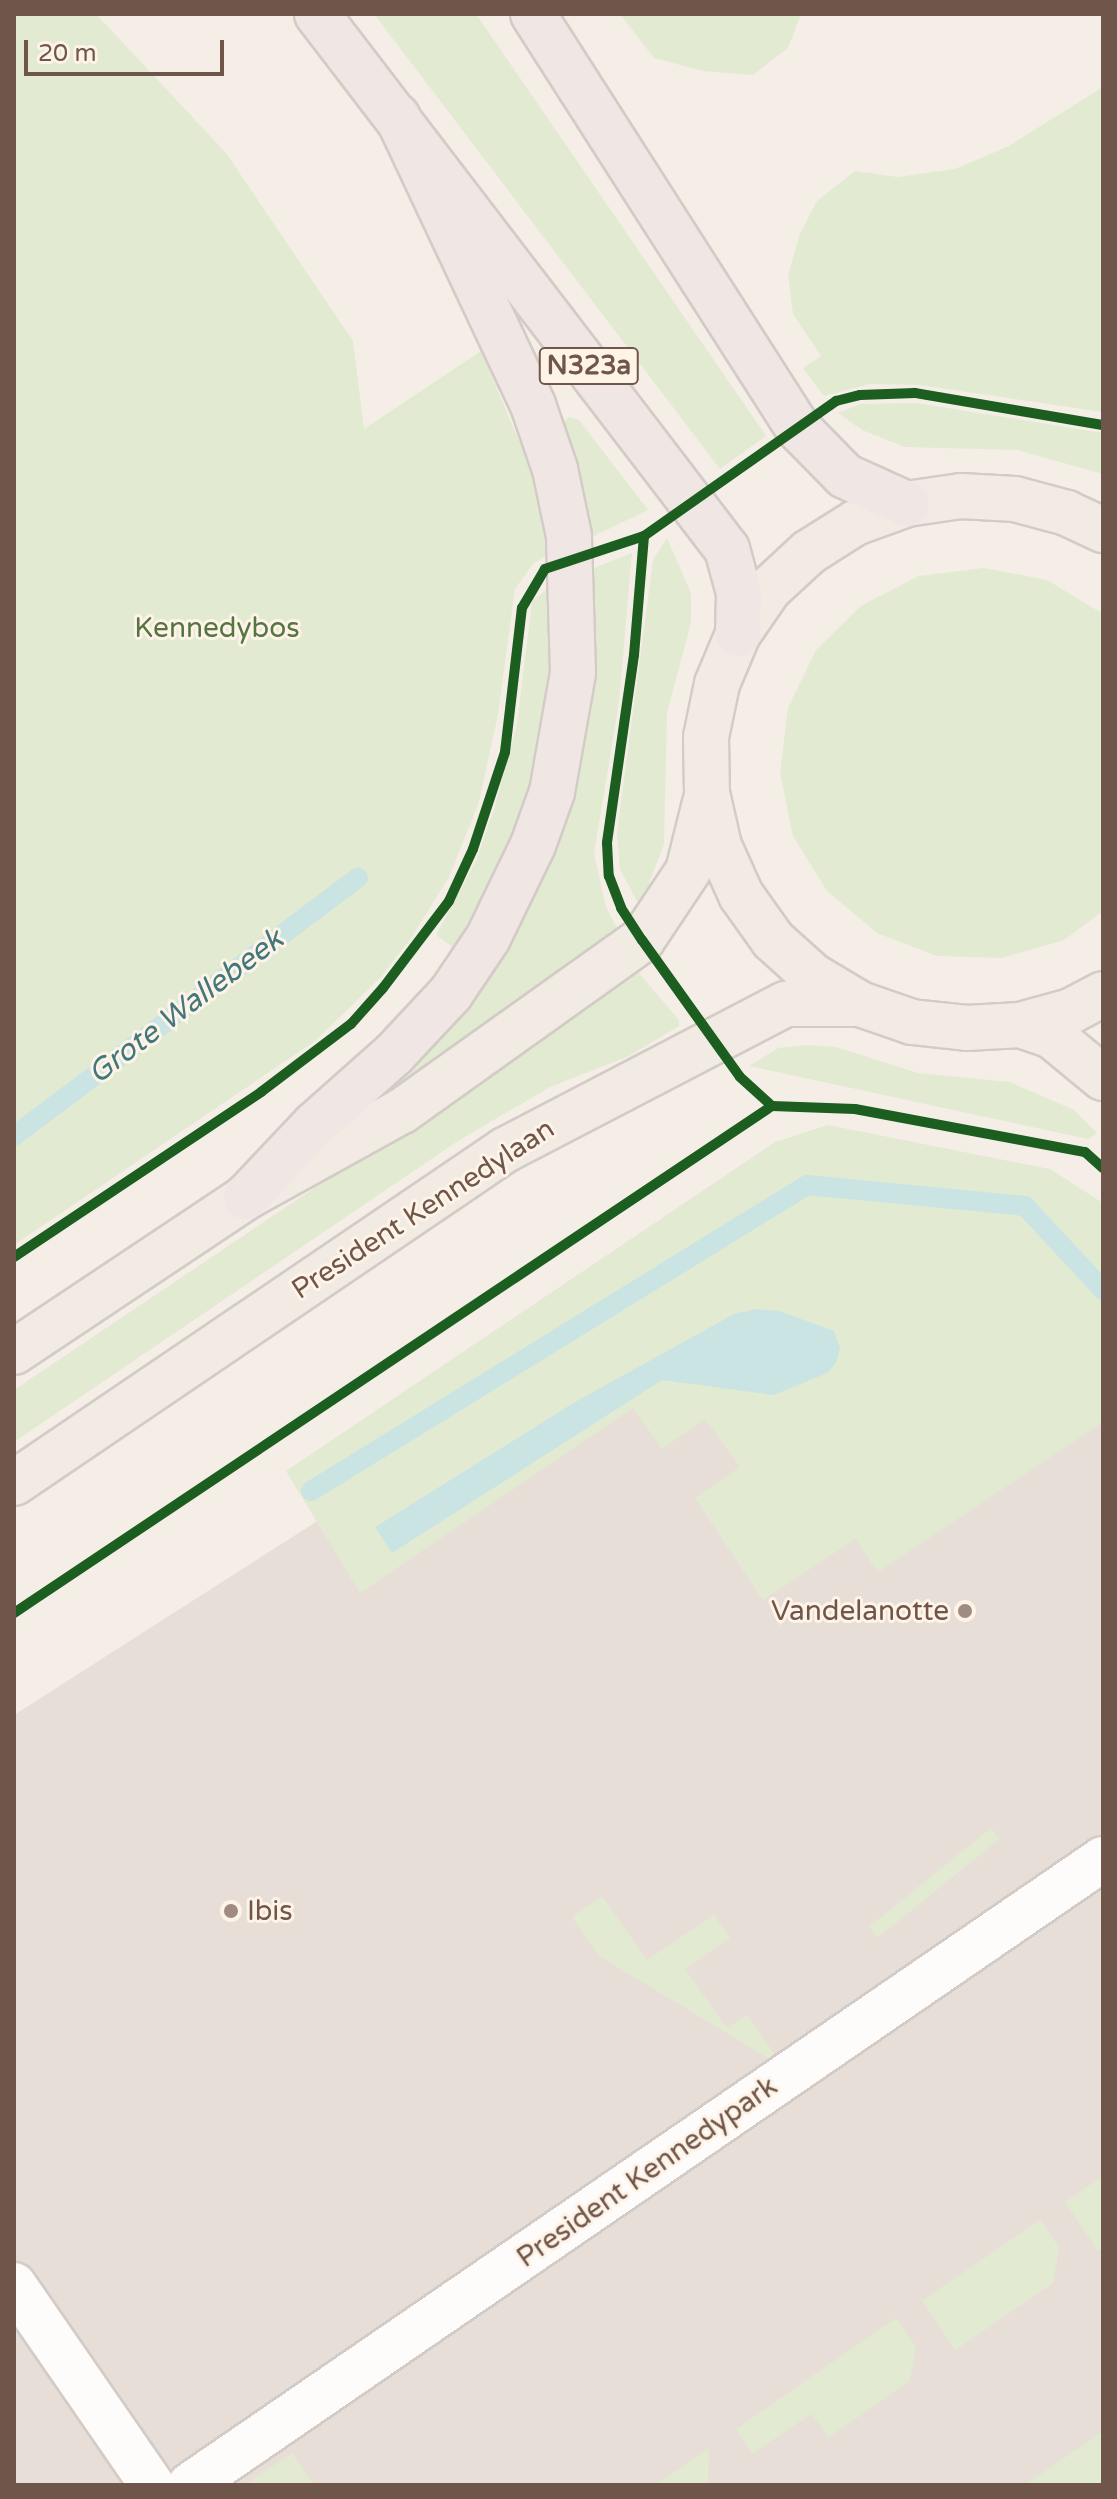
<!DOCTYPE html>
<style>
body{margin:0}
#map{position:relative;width:1117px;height:2499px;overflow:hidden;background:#f5eee7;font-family:"Varela Round",sans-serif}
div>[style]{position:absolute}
.industrial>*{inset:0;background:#e7ded8}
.green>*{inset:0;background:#e2ead2;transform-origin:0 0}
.water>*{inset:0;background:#cae4e4}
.stream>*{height:20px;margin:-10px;padding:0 10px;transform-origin:10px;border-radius:10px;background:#cae4e4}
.roads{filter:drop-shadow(2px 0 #d3cbc6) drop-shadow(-2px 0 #d3cbc6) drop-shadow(0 2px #d3cbc6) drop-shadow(0 -2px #d3cbc6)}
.minor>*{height:44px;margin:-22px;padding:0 22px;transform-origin:22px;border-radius:22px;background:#fefcfb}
.major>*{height:44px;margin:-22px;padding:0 22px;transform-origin:22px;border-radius:22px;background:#f1ebe4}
.highway>*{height:44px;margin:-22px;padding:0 22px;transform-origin:22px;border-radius:22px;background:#f0e6e3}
.cycleway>*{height:10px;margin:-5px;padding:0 5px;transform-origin:5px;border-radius:5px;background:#1b5e20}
.dots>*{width:22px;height:22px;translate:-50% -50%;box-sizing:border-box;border:4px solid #fef3e7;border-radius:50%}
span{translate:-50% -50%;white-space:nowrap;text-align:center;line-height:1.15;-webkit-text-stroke:6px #fef3e7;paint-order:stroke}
.shield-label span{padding:2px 6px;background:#fef3e7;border:2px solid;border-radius:6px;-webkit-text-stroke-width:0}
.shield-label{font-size:26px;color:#70554a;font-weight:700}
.park-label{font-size:28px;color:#557642}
.street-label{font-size:28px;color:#70554a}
.poi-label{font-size:28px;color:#70554a}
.right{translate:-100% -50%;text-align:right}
.left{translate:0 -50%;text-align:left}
.water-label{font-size:30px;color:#42777c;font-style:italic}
.frame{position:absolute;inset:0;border:16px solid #70554a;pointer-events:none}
.scale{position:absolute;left:24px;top:40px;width:200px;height:36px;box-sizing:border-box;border:4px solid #70554a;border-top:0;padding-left:10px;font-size:24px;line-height:28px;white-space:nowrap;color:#70554a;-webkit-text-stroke:6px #fef3e7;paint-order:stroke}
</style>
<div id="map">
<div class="industrial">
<div style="clip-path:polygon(812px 1205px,1103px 1319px,1103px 2485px,14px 2485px,14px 1715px)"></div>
</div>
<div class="green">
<div style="clip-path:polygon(14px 14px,96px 14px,226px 153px,353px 341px,364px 429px,481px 351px,533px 474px,549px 554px,533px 564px,515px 589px,498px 715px,479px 802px,449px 877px,409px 941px,380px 978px,315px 1041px,14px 1245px)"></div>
<div style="clip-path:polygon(374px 14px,476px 14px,766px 436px,720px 469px)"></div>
<div style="clip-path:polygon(620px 14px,801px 14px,788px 48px,753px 75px,703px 71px,654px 58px)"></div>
<div style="clip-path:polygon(1103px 87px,1103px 412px,920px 385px,869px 384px,824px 396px,803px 368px,821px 356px,793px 314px,788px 275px,800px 234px,817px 201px,855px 171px,898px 177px,955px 169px,1009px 146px)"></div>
<div style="clip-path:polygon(916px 403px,1103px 433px,1103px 474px,1017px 450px,905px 447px,862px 430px,838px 413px,861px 404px)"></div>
<div style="clip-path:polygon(569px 417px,579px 420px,648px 510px,590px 538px,559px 426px)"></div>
<div style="clip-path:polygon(667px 538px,691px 593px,691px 623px,667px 713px,664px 844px,640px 907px,620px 869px,617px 833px,653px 560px)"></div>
<div style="clip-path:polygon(632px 553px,619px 702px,594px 854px,606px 907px,619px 932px,358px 1111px,473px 994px,518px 928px,576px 788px,590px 716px,594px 568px)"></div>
<div style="clip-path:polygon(984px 568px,1047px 580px,1103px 614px,1103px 911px,1064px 940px,1002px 958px,937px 956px,877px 933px,827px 891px,793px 836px,780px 773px,788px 708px,816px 650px,862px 605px,919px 576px)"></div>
<div style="clip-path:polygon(552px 584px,548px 700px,526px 799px,509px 846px,454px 948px,436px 935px,476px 861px,495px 806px,517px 724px,532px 602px)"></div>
<div style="clip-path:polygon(637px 971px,679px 1020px,679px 1026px,629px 1056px,550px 1087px,458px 1141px,14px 1442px,14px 1390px)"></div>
<div style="clip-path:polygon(807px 1045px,836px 1047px,918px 1073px,1010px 1082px,1074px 1110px,1097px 1133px,1088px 1139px,749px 1066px,778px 1048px)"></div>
<div style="clip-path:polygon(828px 1125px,1050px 1169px,1103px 1203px,1103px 1422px,878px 1572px,855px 1539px,763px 1600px,695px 1498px,740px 1467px,705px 1419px,662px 1449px,633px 1408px,360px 1593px,286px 1471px,775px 1142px)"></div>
<div style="left:991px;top:1828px;width:14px;height:157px;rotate:51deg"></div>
<div style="clip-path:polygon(602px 1896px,647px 1960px,714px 1915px,730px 1938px,685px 1969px,727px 2028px,747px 2015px,775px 2055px,770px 2059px,599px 1956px,572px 1917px)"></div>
<div style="clip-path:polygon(1103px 2176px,1103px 2248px,1098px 2251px,1065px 2202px)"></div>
<div style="clip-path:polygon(1041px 2219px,1059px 2248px,1053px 2283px,955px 2350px,922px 2301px)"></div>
<div style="clip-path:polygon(896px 2318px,916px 2347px,910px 2381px,829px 2437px,811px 2414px,752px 2454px,736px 2429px)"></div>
<div style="clip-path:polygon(1103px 2431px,1103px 2485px,1025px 2485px)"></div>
<div style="clip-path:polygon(709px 2448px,708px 2485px,656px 2485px)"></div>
<div style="clip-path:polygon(292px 2453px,314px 2485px,245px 2485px)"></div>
</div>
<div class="water">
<div style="clip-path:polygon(756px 1309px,779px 1311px,834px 1331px,840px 1348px,836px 1363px,827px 1373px,774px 1395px,662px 1380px,392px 1553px,375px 1527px,575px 1402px,734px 1314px)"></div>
</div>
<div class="stream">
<div style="left:14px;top:1136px;width:430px;rotate:-36.9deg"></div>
<div style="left:311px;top:1491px;width:583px;rotate:-31.67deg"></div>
<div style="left:807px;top:1185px;width:219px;rotate:5.5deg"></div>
<div style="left:1025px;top:1206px;width:115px;rotate:47.1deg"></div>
</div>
<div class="roads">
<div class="minor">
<div style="left:14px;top:2285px;width:243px;rotate:55.4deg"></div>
<div style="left:190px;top:2485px;width:1107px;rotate:-34.44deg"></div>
</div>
<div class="major">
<div style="left:1103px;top:530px;width:40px;rotate:-155deg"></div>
<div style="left:1067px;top:513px;width:54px;rotate:-164.9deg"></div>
<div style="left:1015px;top:499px;width:54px;rotate:-176.8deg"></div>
<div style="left:961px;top:496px;width:55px;rotate:171.6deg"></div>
<div style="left:907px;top:504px;width:55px;rotate:159.9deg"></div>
<div style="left:855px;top:523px;width:54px;rotate:147.8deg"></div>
<div style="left:809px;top:552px;width:54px;rotate:137.2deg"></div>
<div style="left:769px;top:589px;width:55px;rotate:124.6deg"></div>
<div style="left:738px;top:634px;width:54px;rotate:112.8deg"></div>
<div style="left:717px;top:684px;width:54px;rotate:101.7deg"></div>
<div style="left:706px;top:737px;width:56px;rotate:89deg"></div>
<div style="left:707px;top:793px;width:54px;rotate:77.2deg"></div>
<div style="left:719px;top:846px;width:54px;rotate:65.8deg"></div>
<div style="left:741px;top:895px;width:55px;rotate:54.6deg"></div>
<div style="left:773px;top:940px;width:54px;rotate:42deg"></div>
<div style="left:813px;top:976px;width:55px;rotate:30.8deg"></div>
<div style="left:860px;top:1004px;width:55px;rotate:19.1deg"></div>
<div style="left:912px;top:1022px;width:55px;rotate:6.2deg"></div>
<div style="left:967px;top:1028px;width:53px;rotate:-3.2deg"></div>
<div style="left:1020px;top:1025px;width:53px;rotate:-15.4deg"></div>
<div style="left:1071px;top:1011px;width:36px;rotate:-28deg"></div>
<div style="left:1020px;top:1025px;width:34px;rotate:19deg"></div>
<div style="left:1052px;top:1036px;width:66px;rotate:39.5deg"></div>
<div style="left:14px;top:1352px;width:279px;rotate:-33.7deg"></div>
<div style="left:246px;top:1197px;width:178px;rotate:-28.9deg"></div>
<div style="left:402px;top:1111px;width:295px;rotate:-35.5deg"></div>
<div style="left:642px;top:940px;width:83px;rotate:-56.3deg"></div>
<div style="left:688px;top:871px;width:70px;rotate:-76deg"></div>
<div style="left:14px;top:1483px;width:593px;rotate:-34.15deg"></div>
<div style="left:505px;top:1150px;width:317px;rotate:-27.5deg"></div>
<div style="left:786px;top:1004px;width:72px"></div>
</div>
<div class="highway">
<div style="left:317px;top:14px;width:674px;rotate:52.54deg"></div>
<div style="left:727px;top:549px;width:46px;rotate:74.7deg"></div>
<div style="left:739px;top:593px;width:41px;rotate:91.4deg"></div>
<div style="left:533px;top:14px;width:492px;rotate:57.4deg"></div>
<div style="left:798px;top:428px;width:67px;rotate:45.6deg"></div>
<div style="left:845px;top:476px;width:68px;rotate:24.3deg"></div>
<div style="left:246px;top:1197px;width:99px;rotate:-46.6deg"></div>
<div style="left:314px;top:1125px;width:107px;rotate:-41.6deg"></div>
<div style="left:394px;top:1054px;width:83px;rotate:-46.9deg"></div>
<div style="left:451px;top:993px;width:66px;rotate:-56.1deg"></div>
<div style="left:488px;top:938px;width:103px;rotate:-64.2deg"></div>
<div style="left:533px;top:845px;width:56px;rotate:-70.3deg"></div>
<div style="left:552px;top:792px;width:121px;rotate:-80deg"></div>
<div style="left:573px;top:673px;width:137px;rotate:-91.7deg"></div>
<div style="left:569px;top:536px;width:68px;rotate:-101.8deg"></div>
<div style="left:555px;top:469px;width:68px;rotate:-109deg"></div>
<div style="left:533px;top:405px;width:319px;rotate:-115.2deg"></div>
</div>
</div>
<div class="cycleway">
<div style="left:644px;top:536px;width:119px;rotate:94.8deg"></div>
<div style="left:634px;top:655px;width:190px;rotate:98.2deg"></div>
<div style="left:607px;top:843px;width:33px;rotate:87deg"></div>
<div style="left:609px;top:876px;width:34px;rotate:69deg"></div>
<div style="left:621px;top:908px;width:38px;rotate:57deg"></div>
<div style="left:642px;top:940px;width:168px;rotate:54.4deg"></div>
<div style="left:740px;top:1077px;width:43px;rotate:42.2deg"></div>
<div style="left:14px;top:1257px;width:297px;rotate:-33.7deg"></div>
<div style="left:261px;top:1092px;width:113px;rotate:-37.1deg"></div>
<div style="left:351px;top:1024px;width:48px;rotate:-48.4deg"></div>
<div style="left:383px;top:988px;width:109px;rotate:-52.8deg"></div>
<div style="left:449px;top:901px;width:57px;rotate:-65.2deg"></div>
<div style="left:473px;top:849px;width:102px;rotate:-71.7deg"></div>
<div style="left:505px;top:752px;width:145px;rotate:-83.3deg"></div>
<div style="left:522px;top:608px;width:45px;rotate:-59.5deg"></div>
<div style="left:545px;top:569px;width:104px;rotate:-18.4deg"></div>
<div style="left:644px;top:536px;width:235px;rotate:-35.1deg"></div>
<div style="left:836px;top:401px;width:25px;rotate:-14deg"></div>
<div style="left:860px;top:395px;width:55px;rotate:-2.1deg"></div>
<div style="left:915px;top:393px;width:191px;rotate:9.7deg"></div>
<div style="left:14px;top:1613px;width:912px;rotate:-33.78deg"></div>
<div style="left:772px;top:1106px;width:83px;rotate:2.1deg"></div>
<div style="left:855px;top:1109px;width:234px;rotate:10.6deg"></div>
<div style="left:1085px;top:1152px;width:24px;rotate:42deg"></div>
</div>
<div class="dots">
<div style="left:965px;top:1611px;background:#9f8b81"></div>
<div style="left:231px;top:1911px;background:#9f8b81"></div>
</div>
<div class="shield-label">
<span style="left:589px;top:366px">N323a</span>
</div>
<div class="park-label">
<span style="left:217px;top:628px">Kennedybos</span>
</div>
<div class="street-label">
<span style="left:423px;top:1209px;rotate:-33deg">President Kennedylaan</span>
<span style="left:647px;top:2172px;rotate:-35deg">President Kennedypark</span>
</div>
<div class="poi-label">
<span class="right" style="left:949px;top:1611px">Vandelanotte</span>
<span class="left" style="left:247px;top:1911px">Ibis</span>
</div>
<div class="water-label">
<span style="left:186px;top:1007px;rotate:-37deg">Grote Wallebeek</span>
</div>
<div class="frame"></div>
<div class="scale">20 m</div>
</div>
